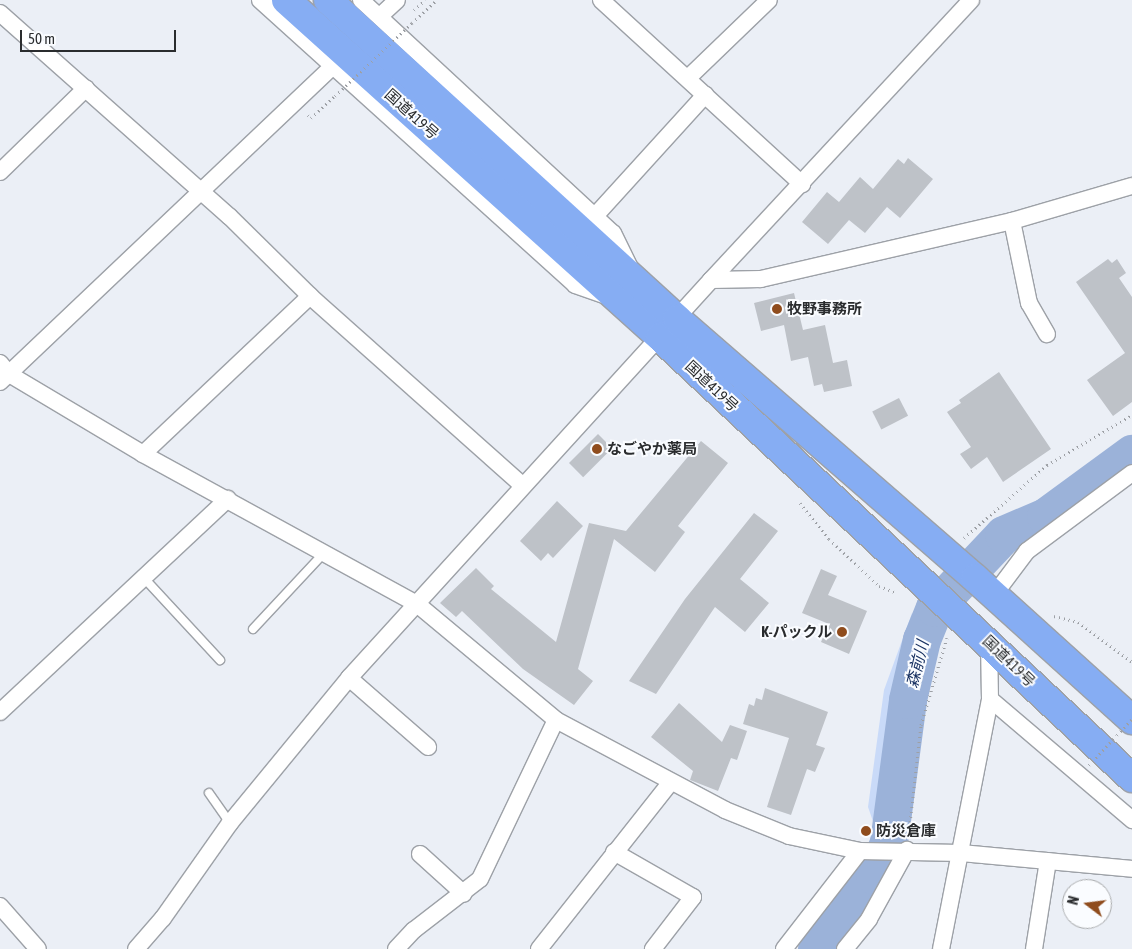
<!DOCTYPE html>
<meta charset="utf-8">
<style>
body{margin:0}
#map{position:relative;width:1132px;height:949px;overflow:hidden;background:#ebeff6;font-family:"Asap Condensed","Noto Sans JP",sans-serif}
div>[style]{position:absolute}
.green>*{inset:0;background:#c9daf8}
.river>*{height:38px;margin:-19px;padding:0 19px;transform-origin:19px;border-radius:19px;background:#9bb2d9}
.building>*{inset:0;background:#bec2c8;transform-origin:0 0}
.path>*{height:3px;margin-top:-1.5px;transform-origin:0;background:repeating-linear-gradient(90deg,#9da0a5 0 1px,transparent 0 5px)}
.roads{filter:drop-shadow(1px 0 #9da1a7) drop-shadow(-1px 0 #9da1a7) drop-shadow(0 1px #9da1a7) drop-shadow(0 -1px #9da1a7)}
.lane>*{height:8px;margin:-4px;padding:0 4px;transform-origin:4px;border-radius:4px;background:#fff}
.street>*{height:16px;margin:-8px;padding:0 8px;transform-origin:8px;border-radius:8px;background:#fff}
.highway>*{height:28px;margin:-14px;padding:0 14px;transform-origin:14px;border-radius:14px;background:#86adf3}
.path-bridge>*{height:3px;margin-top:-1.5px;transform-origin:0;background:repeating-linear-gradient(90deg,#9da0a5 0 1px,transparent 0 5px)}
.dots>*{width:14px;height:14px;translate:-50% -50%;box-sizing:border-box;border:2px solid #fafcff;border-radius:50%}
span{translate:-50% -50%;white-space:nowrap;text-align:center;line-height:1.15;-webkit-text-stroke:4px #fafcff;paint-order:stroke}
.street-label{font-size:15px;color:#2a2c2e}
.poi-label{font-size:15px;color:#2a2c2e;font-weight:700}
.left{translate:0 -50%;text-align:left}
.right{translate:-100% -50%;text-align:right}
.water-label{font-size:16px;color:#152e5f;font-style:italic}
.north{position:absolute;left:1062px;top:879px;width:50px;height:50px;box-sizing:border-box;background:#fafcff;border:1px solid #a7a9ab;border-radius:50%;rotate:285deg;font-size:14px;font-weight:700;line-height:20px;text-align:center;color:#2a2c2e}
.north::after{content:'';display:block;margin:auto;width:18px;height:22px;background:#8f4c1d;clip-path:polygon(50% 0,100% 100%,50% 72%,0 100%)}
.scale{position:absolute;left:20px;top:30px;width:156px;height:22px;box-sizing:border-box;border:2px solid #2a2c2e;border-top:0;padding-left:6px;font-size:15px;line-height:18px;white-space:nowrap;color:#2a2c2e;-webkit-text-stroke:4px #fafcff;paint-order:stroke}
</style>
<div id="map">
<div class="green">
<div style="clip-path:polygon(912px 613px,920px 633px,905px 700px,889px 822px,876px 830px,868px 807px,884px 690px)"></div>
</div>
<div class="river">
<div style="left:817px;top:949px;width:93px;rotate:-51.5deg"></div>
<div style="left:875px;top:876px;width:36px;rotate:-67deg"></div>
<div style="left:889px;top:843px;width:144px;rotate:-82.4deg"></div>
<div style="left:908px;top:700px;width:62px;rotate:-76.9deg"></div>
<div style="left:922px;top:640px;width:35px;rotate:-68deg"></div>
<div style="left:935px;top:608px;width:100px;rotate:-46.6deg"></div>
<div style="left:1004px;top:535px;width:46px;rotate:-23.2deg"></div>
<div style="left:1046px;top:517px;width:107px;rotate:-36.2deg"></div>
</div>
<div class="building">
<div style="clip-path:polygon(908px 158px,933px 179px,900px 218px,887px 207px,865px 233px,849px 220px,828px 244px,802px 222px,827px 192px,839px 202px,860px 177px,873px 189px,898px 159px,904px 164px)"></div>
<div style="clip-path:polygon(1108px 259px,1112px 263px,1117px 259px,1126px 273px,1119px 278px,1132px 297px,1132px 402px,1113px 416px,1087px 380px,1125px 353px,1076px 282px)"></div>
<div style="clip-path:polygon(794px 293px,803px 330px,825px 325px,833px 363px,847px 360px,852px 386px,824px 392px,822px 384px,814px 386px,808px 357px,791px 361px,784px 325px,761px 331px,754px 303px)"></div>
<div style="clip-path:polygon(999px 372px,1051px 449px,1003px 482px,987px 457px,971px 469px,960px 454px,971px 447px,947px 412px,961px 403px,959px 400px)"></div>
<div style="left:899px;top:398px;width:20px;height:30px;rotate:63deg"></div>
<div style="left:598px;top:434px;width:20px;height:41px;rotate:45deg"></div>
<div style="clip-path:polygon(701px 441px,728px 463px,678px 526px,685px 532px,655px 572px,614px 539px,578px 669px,593px 681px,574px 705px,523px 669px,462px 611px,456px 617px,440px 603px,476px 568px,494px 586px,491px 589px,556px 642px,589px 523px,626px 531px)"></div>
<div style="clip-path:polygon(557px 501px,583px 526px,553px 558px,548px 553px,541px 561px,520px 541px)"></div>
<div style="clip-path:polygon(754px 513px,778px 531px,740px 579px,769px 603px,745px 632px,715px 607px,656px 694px,629px 681px,685px 599px)"></div>
<div style="clip-path:polygon(821px 569px,837px 576px,828px 595px,867px 611px,849px 654px,821px 642px,829px 624px,802px 613px)"></div>
<div style="clip-path:polygon(765px 688px,828px 712px,816px 745px,825px 748px,815px 772px,807px 769px,791px 815px,767px 807px,789px 738px,743px 724px,749px 704px,754px 706px,756px 698px,762px 700px)"></div>
<div style="clip-path:polygon(679px 703px,722px 742px,730px 725px,747px 731px,737px 760px,731px 758px,718px 791px,690px 780px,693px 771px,651px 737px)"></div>
</div>
<div class="path">
<div style="left:414px;top:10px;width:15px;rotate:-42deg"></div>
<div style="left:412px;top:23px;width:34px;rotate:-43deg"></div>
<div style="left:308px;top:115px;width:4px;rotate:45deg"></div>
<div style="left:311px;top:118px;width:33px;rotate:-43deg"></div>
<div style="left:800px;top:503px;width:46px;rotate:51.1deg"></div>
<div style="left:829px;top:539px;width:69px;rotate:43.2deg"></div>
<div style="left:879px;top:586px;width:19px;rotate:21deg"></div>
<div style="left:964px;top:538px;width:111px;rotate:-41.3deg"></div>
<div style="left:1047px;top:465px;width:99px;rotate:-30.5deg"></div>
<div style="left:1054px;top:616px;width:25px;rotate:14deg"></div>
<div style="left:1078px;top:622px;width:67px;rotate:36.5deg"></div>
<div style="left:909px;top:832px;width:108px;rotate:-83.6deg"></div>
<div style="left:921px;top:725px;width:91px;rotate:-73.4deg"></div>
</div>
<div class="roads">
<div class="lane">
<div style="left:144px;top:578px;width:112px;rotate:47.2deg"></div>
<div style="left:253px;top:629px;width:103px;rotate:-47deg"></div>
<div style="left:209px;top:793px;width:37px;rotate:55deg"></div>
</div>
<div class="street">
<div style="left:260px;top:0;width:425px;rotate:42.1deg"></div>
<div style="left:575px;top:285px;width:34px;rotate:19deg"></div>
<div style="left:361px;top:0;width:343px;rotate:42.8deg"></div>
<div style="left:613px;top:233px;width:39px;rotate:64deg"></div>
<div style="left:601px;top:0;width:273px;rotate:42.5deg"></div>
<div style="left:0;top:13px;width:307px;rotate:41.6deg"></div>
<div style="left:230px;top:217px;width:112px;rotate:44.6deg"></div>
<div style="left:310px;top:296px;width:285px;rotate:41.7deg"></div>
<div style="left:380px;top:16px;width:23px;rotate:-43deg"></div>
<div style="left:688px;top:78px;width:112px;rotate:-43.9deg"></div>
<div style="left:0;top:172px;width:120px;rotate:-44.3deg"></div>
<div style="left:595px;top:216px;width:164px;rotate:-47.7deg"></div>
<div style="left:1012px;top:221px;width:84px;rotate:78.3deg"></div>
<div style="left:1029px;top:303px;width:36px;rotate:60deg"></div>
<div style="left:711px;top:280px;width:50px;rotate:-1.1deg"></div>
<div style="left:761px;top:279px;width:258px;rotate:-13deg"></div>
<div style="left:1012px;top:221px;width:125px;rotate:-16.3deg"></div>
<div style="left:0;top:363px;width:14px;rotate:51deg"></div>
<div style="left:9px;top:374px;width:156px;rotate:30.8deg"></div>
<div style="left:143px;top:454px;width:312px;rotate:28.7deg"></div>
<div style="left:417px;top:604px;width:181px;rotate:39.8deg"></div>
<div style="left:556px;top:720px;width:191px;rotate:28deg"></div>
<div style="left:725px;top:810px;width:69px;rotate:22.1deg"></div>
<div style="left:789px;top:836px;width:73px;rotate:11.9deg"></div>
<div style="left:860px;top:851px;width:101px;rotate:1.1deg"></div>
<div style="left:961px;top:853px;width:172px;rotate:5.3deg"></div>
<div style="left:0;top:382px;width:458px;rotate:-43.5deg"></div>
<div style="left:143px;top:454px;width:230px;rotate:-43.4deg"></div>
<div style="left:1000px;top:587px;width:45px;rotate:-53.1deg"></div>
<div style="left:1027px;top:551px;width:131px;rotate:-36.6deg"></div>
<div style="left:989px;top:642px;width:57px;rotate:89deg"></div>
<div style="left:990px;top:699px;width:187px;rotate:40.4deg"></div>
<div style="left:349px;top:678px;width:105px;rotate:41.1deg"></div>
<div style="left:0;top:712px;width:312px;rotate:-43.1deg"></div>
<div style="left:614px;top:852px;width:91px;rotate:29.7deg"></div>
<div style="left:693px;top:897px;width:66px;rotate:127.6deg"></div>
<div style="left:420px;top:854px;width:59px;rotate:42.3deg"></div>
<div style="left:0;top:906px;width:57px;rotate:48.5deg"></div>
<div style="left:136px;top:949px;width:41px;rotate:-48.9deg"></div>
<div style="left:163px;top:918px;width:116px;rotate:-54.8deg"></div>
<div style="left:230px;top:823px;width:188px;rotate:-50.6deg"></div>
<div style="left:349px;top:678px;width:538px;rotate:-47.71deg"></div>
<div style="left:711px;top:280px;width:382px;rotate:-47.1deg"></div>
<div style="left:396px;top:949px;width:26px;rotate:-47deg"></div>
<div style="left:414px;top:930px;width:83px;rotate:-37.7deg"></div>
<div style="left:480px;top:879px;width:176px;rotate:-64.5deg"></div>
<div style="left:539px;top:949px;width:211px;rotate:-51.7deg"></div>
<div style="left:784px;top:949px;width:124px;rotate:-52.2deg"></div>
<div style="left:845px;top:949px;width:38px;rotate:-51deg"></div>
<div style="left:869px;top:919px;width:79px;rotate:-61.2deg"></div>
<div style="left:941px;top:949px;width:255px;rotate:-78.9deg"></div>
<div style="left:1034px;top:949px;width:89px;rotate:-81deg"></div>
</div>
<div class="highway">
<div style="left:286px;top:0;width:503px;rotate:42.02deg"></div>
<div style="left:660px;top:337px;width:646px;rotate:43.06deg"></div>
<div style="left:328px;top:0;width:473px;rotate:42.4deg"></div>
<div style="left:677px;top:319px;width:395px;rotate:41deg"></div>
<div style="left:975px;top:578px;width:212px;rotate:42.1deg"></div>
</div>
</div>
<div class="path-bridge">
<div style="left:335px;top:96px;width:106px;rotate:-43.5deg"></div>
<div style="left:1117px;top:735px;width:22px;rotate:-47deg"></div>
<div style="left:1089px;top:765px;width:40px;rotate:-47deg"></div>
</div>
<div class="dots">
<div style="left:777px;top:309px;background:#8f4c1d"></div>
<div style="left:597px;top:449px;background:#8f4c1d"></div>
<div style="left:842px;top:632px;background:#8f4c1d"></div>
<div style="left:866px;top:831px;background:#8f4c1d"></div>
</div>
<div class="street-label">
<span style="left:412px;top:114px;rotate:42deg">国道419号</span>
<span style="left:712px;top:386px;rotate:43deg">国道419号</span>
<span style="left:1009px;top:661px;rotate:44deg">国道419号</span>
</div>
<div class="poi-label">
<span class="left" style="left:787px;top:309px">牧野事務所</span>
<span class="left" style="left:607px;top:449px">なごやか薬局</span>
<span class="right" style="left:832px;top:632px">K-パックル</span>
<span class="left" style="left:876px;top:831px">防災倉庫</span>
</div>
<div class="water-label">
<span style="left:917px;top:664px;rotate:-76deg">森前川</span>
</div>
<div class="north">N</div>
<div class="scale">50 m</div>
</div>
